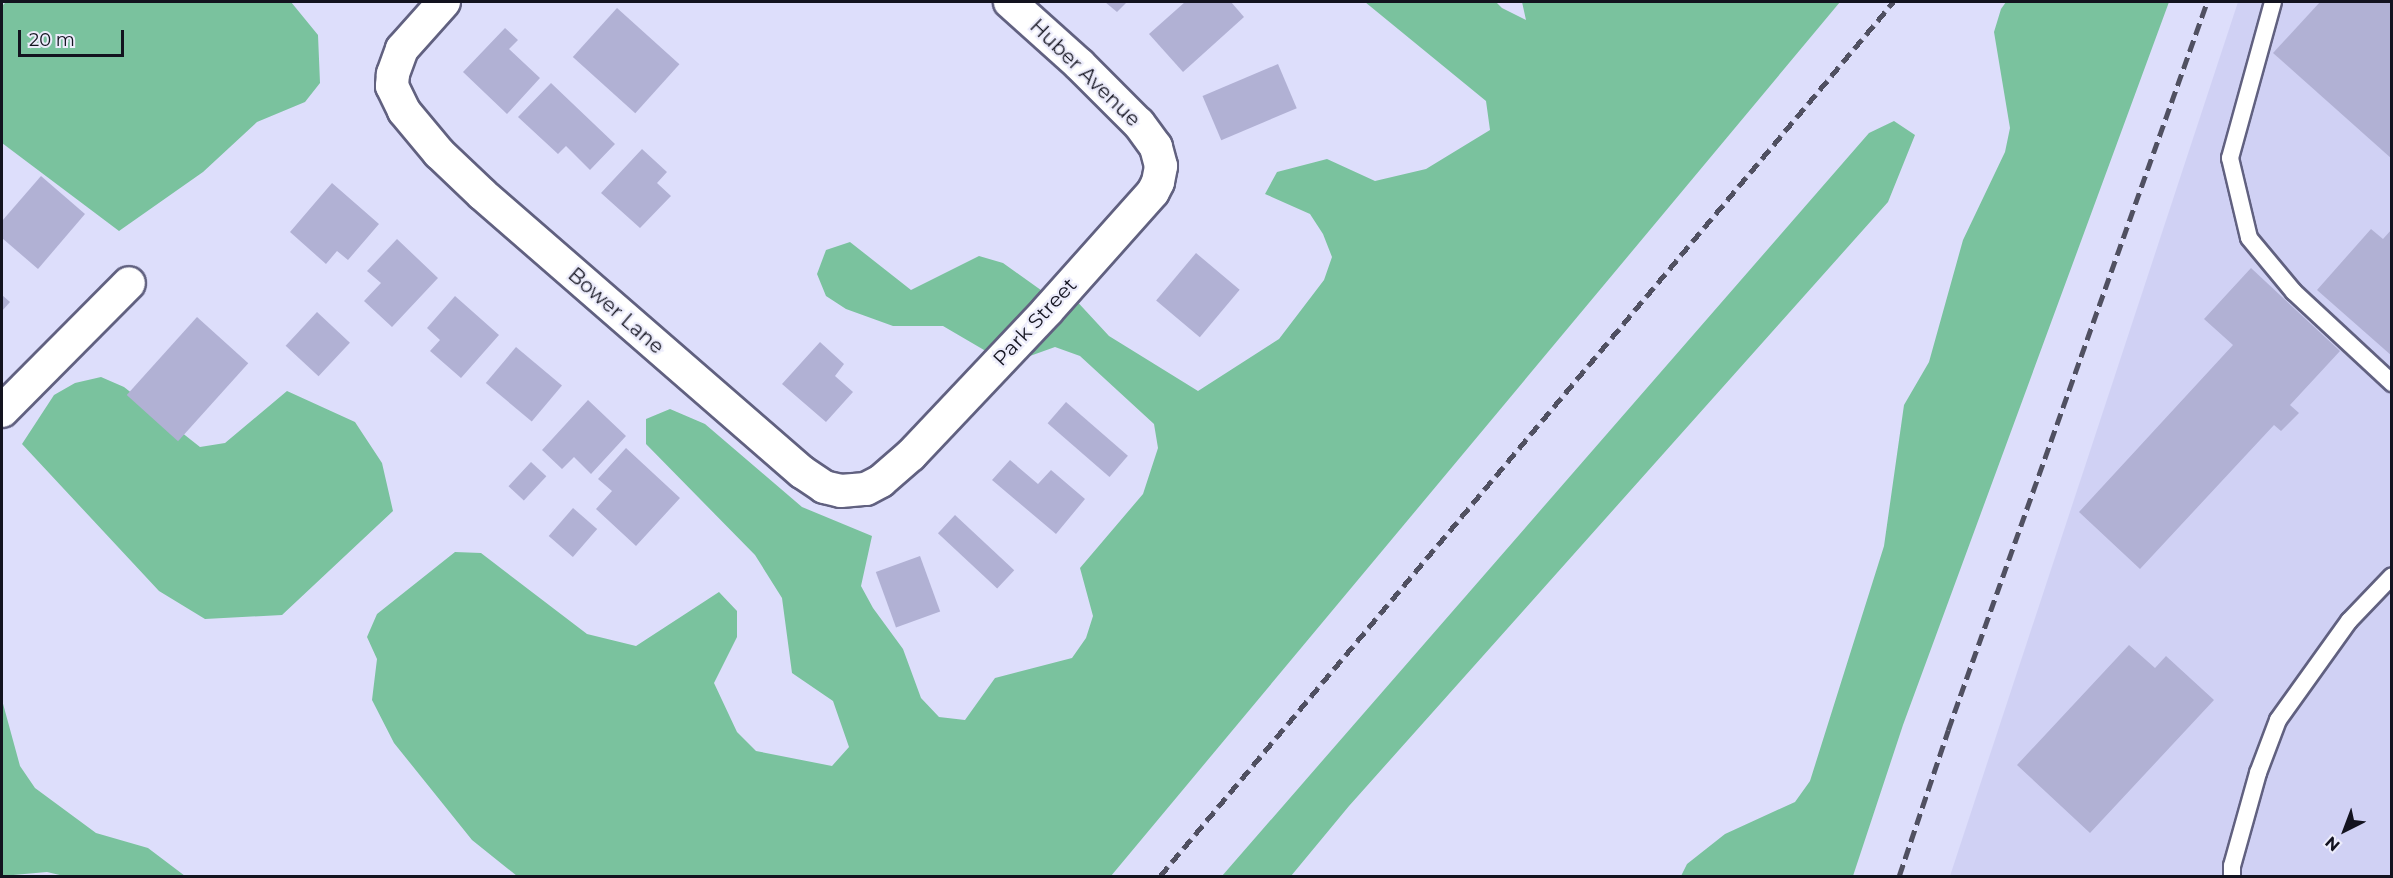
<!DOCTYPE html>
<style>
body{margin:0}
#map{position:relative;width:2393px;height:878px;overflow:hidden;background:#dddefb;font-family:Montserrat,sans-serif}
div>[style]{position:absolute}
.built>*{inset:0;background:#d0d1f4}
.green>*{inset:0;background:#7ac29e}
.building>*{inset:0;background:#b1b1d4;transform-origin:0 0}
.roads{filter:drop-shadow(2px 0 #616180) drop-shadow(-2px 0 #616180) drop-shadow(0 2px #616180) drop-shadow(0 -2px #616180)}
.lane>*{height:16px;margin:-8px;padding:0 8px;transform-origin:8px;border-radius:8px;background:#fff}
.street>*{height:32px;margin:-16px;padding:0 16px;transform-origin:16px;border-radius:16px;background:#fff}
.rail>*{height:4.5px;margin-top:-2.25px;transform-origin:0;background:repeating-linear-gradient(90deg,#505061 0 12px,transparent 0 18px)}
span{translate:-50% -50%;white-space:nowrap;text-align:center;line-height:1.15;-webkit-text-stroke:4.5px #ececfb;paint-order:stroke}
.street-label{font-size:20px;color:#13131f}
.frame{position:absolute;inset:0;border:3px solid #13131f;pointer-events:none}
.north{position:absolute;left:2315px;top:800px;width:60px;height:60px;-webkit-text-stroke:4px #ececfb;paint-order:stroke;rotate:222deg;font-size:16px;font-weight:700;line-height:24px;text-align:center;color:#13131f}
.north::after{content:'';display:block;margin:auto;width:21px;height:27px;background:#13131f;clip-path:polygon(50% 0,100% 100%,50% 72%,0 100%)}
.scale{position:absolute;left:18px;top:30px;width:106px;height:27px;box-sizing:border-box;border:3px solid #13131f;border-top:0;padding-left:8px;font-size:18px;line-height:21px;white-space:nowrap;color:#13131f;-webkit-text-stroke:4px #ececfb;paint-order:stroke}
</style>
<div id="map">
<div class="built">
<div style="clip-path:polygon(2238px 2px,2391px 2px,2391px 876px,1950px 876px)"></div>
</div>
<div class="green">
<div style="clip-path:polygon(6px 2px,291px 2px,318px 35px,320px 83px,305px 102px,257px 122px,203px 172px,119px 231px,2px 143px,2px 6px)"></div>
<div style="clip-path:polygon(1365px 2px,1496px 2px,1502px 8px,1526px 20px,1522px 2px,1840px 2px,1111px 876px,517px 876px,472px 840px,394px 743px,372px 700px,377px 659px,367px 637px,377px 614px,455px 552px,481px 553px,587px 634px,636px 646px,719px 592px,737px 611px,737px 637px,714px 683px,737px 732px,756px 751px,832px 766px,849px 747px,833px 701px,792px 673px,782px 598px,755px 555px,646px 444px,646px 419px,670px 409px,705px 424px,802px 507px,872px 536px,861px 586px,873px 608px,903px 649px,921px 698px,939px 717px,965px 720px,995px 678px,1072px 658px,1086px 638px,1093px 616px,1080px 568px,1143px 494px,1158px 448px,1154px 424px,1080px 356px,1055px 347px,1008px 364px,943px 326px,893px 326px,846px 309px,826px 296px,817px 274px,826px 250px,850px 242px,911px 290px,979px 256px,1003px 263px,1045px 293px,1072px 296px,1109px 336px,1198px 391px,1279px 339px,1324px 280px,1332px 257px,1323px 234px,1310px 214px,1265px 194px,1277px 172px,1327px 159px,1375px 181px,1426px 169px,1490px 130px,1486px 101px)"></div>
<div style="clip-path:polygon(2006px 2px,2169px 2px,1903px 725px,1853px 876px,1681px 876px,1687px 864px,1725px 834px,1795px 802px,1810px 781px,1884px 546px,1904px 405px,1929px 362px,1963px 240px,2005px 152px,2010px 128px,1994px 32px,2001px 9px)"></div>
<div style="clip-path:polygon(1894px 121px,1915px 135px,1888px 202px,1349px 806px,1291px 876px,1222px 876px,1869px 133px)"></div>
<div style="clip-path:polygon(101px 377px,124px 387px,200px 447px,225px 443px,287px 391px,355px 422px,382px 463px,393px 511px,282px 615px,205px 619px,159px 591px,22px 444px,54px 395px,75px 383px)"></div>
<div style="clip-path:polygon(2px 700px,20px 766px,35px 788px,96px 833px,148px 848px,185px 876px,64px 876px,47px 872px,2px 876px)"></div>
</div>
<div class="building">
<div style="clip-path:polygon(1105px 2px,1127px 2px,1117px 12px)"></div>
<div style="clip-path:polygon(1185px 2px,1231px 2px,1244px 17px,1183px 72px,1149px 34px)"></div>
<div style="clip-path:polygon(2320px 2px,2392px 2px,2392px 159px,2273px 53px)"></div>
<div style="left:617px;top:8px;width:84px;height:66px;rotate:42deg"></div>
<div style="clip-path:polygon(505px 28px,518px 40px,509px 49px,540px 78px,507px 114px,463px 72px)"></div>
<div style="left:1278px;top:64px;width:48px;height:82px;rotate:67deg"></div>
<div style="clip-path:polygon(551px 83px,615px 144px,590px 170px,566px 146px,558px 154px,518px 117px)"></div>
<div style="clip-path:polygon(642px 149px,667px 172px,657px 183px,671px 196px,640px 228px,601px 193px)"></div>
<div style="clip-path:polygon(41px 176px,85px 214px,38px 269px,2px 238px,2px 221px)"></div>
<div style="clip-path:polygon(332px 183px,379px 224px,348px 260px,337px 251px,326px 264px,290px 232px)"></div>
<div style="clip-path:polygon(2371px 229px,2383px 239px,2392px 229px,2392px 356px,2317px 290px)"></div>
<div style="clip-path:polygon(397px 239px,438px 278px,392px 327px,364px 301px,381px 283px,367px 271px)"></div>
<div style="left:1196px;top:253px;width:57px;height:62px;rotate:40deg"></div>
<div style="clip-path:polygon(2251px 268px,2340px 351px,2290px 405px,2299px 413px,2281px 431px,2274px 425px,2140px 569px,2079px 512px,2233px 345px,2204px 319px)"></div>
<div style="clip-path:polygon(2px 295px,10px 302px,2px 311px)"></div>
<div style="clip-path:polygon(455px 296px,499px 335px,461px 378px,430px 351px,440px 340px,427px 328px)"></div>
<div style="left:317px;top:312px;width:45px;height:46px;rotate:43deg"></div>
<div style="left:197px;top:317px;width:69px;height:105px;rotate:42deg"></div>
<div style="clip-path:polygon(820px 342px,844px 364px,835px 376px,853px 392px,826px 422px,782px 384px)"></div>
<div style="left:516px;top:347px;width:60px;height:47px;rotate:40deg"></div>
<div style="clip-path:polygon(588px 400px,626px 436px,591px 474px,574px 457px,562px 469px,542px 450px)"></div>
<div style="left:1066px;top:402px;width:82px;height:28px;rotate:41deg"></div>
<div style="clip-path:polygon(626px 448px,680px 498px,636px 546px,596px 509px,612px 491px,598px 479px)"></div>
<div style="clip-path:polygon(1010px 460px,1038px 484px,1051px 470px,1085px 499px,1056px 534px,992px 480px)"></div>
<div style="left:531px;top:462px;width:21px;height:33px;rotate:43deg"></div>
<div style="left:573px;top:508px;width:32px;height:37px;rotate:41deg"></div>
<div style="left:955px;top:515px;width:81px;height:25px;rotate:43deg"></div>
<div style="left:920px;top:556px;width:59px;height:47px;rotate:70deg"></div>
<div style="clip-path:polygon(2129px 645px,2155px 668px,2166px 656px,2214px 700px,2090px 833px,2017px 765px)"></div>
</div>
<div class="roads">
<div class="lane">
<div style="left:2273px;top:2px;width:162px;rotate:105.4deg"></div>
<div style="left:2230px;top:158px;width:82px;rotate:76.6deg"></div>
<div style="left:2249px;top:238px;width:70px;rotate:50.2deg"></div>
<div style="left:2294px;top:292px;width:134px;rotate:42.9deg"></div>
<div style="left:2232px;top:876px;width:10px;rotate:-90deg"></div>
<div style="left:2232px;top:866px;width:97px;rotate:-74.4deg"></div>
<div style="left:2258px;top:773px;width:57px;rotate:-69.3deg"></div>
<div style="left:2278px;top:720px;width:122px;rotate:-54.4deg"></div>
<div style="left:2349px;top:621px;width:62px;rotate:-46.3deg"></div>
</div>
<div class="street">
<div style="left:444px;top:2px;width:63px;rotate:131.8deg"></div>
<div style="left:402px;top:49px;width:27px;rotate:110deg"></div>
<div style="left:393px;top:74px;width:12px;rotate:95deg"></div>
<div style="left:392px;top:86px;width:28px;rotate:64deg"></div>
<div style="left:404px;top:111px;width:55px;rotate:50.2deg"></div>
<div style="left:439px;top:153px;width:59px;rotate:43.6deg"></div>
<div style="left:482px;top:194px;width:424px;rotate:41deg"></div>
<div style="left:802px;top:472px;width:27px;rotate:34deg"></div>
<div style="left:824px;top:487px;width:17px;rotate:13deg"></div>
<div style="left:841px;top:491px;width:25px;rotate:-5deg"></div>
<div style="left:866px;top:489px;width:17px;rotate:-28deg"></div>
<div style="left:881px;top:481px;width:40px;rotate:-41deg"></div>
<div style="left:911px;top:455px;width:198px;rotate:-46.6deg"></div>
<div style="left:1047px;top:311px;width:159px;rotate:-48.3deg"></div>
<div style="left:1153px;top:192px;width:11px;rotate:-63deg"></div>
<div style="left:1158px;top:182px;width:16px;rotate:-79deg"></div>
<div style="left:1161px;top:166px;width:20px;rotate:-105deg"></div>
<div style="left:1156px;top:147px;width:29px;rotate:-126deg"></div>
<div style="left:1139px;top:124px;width:85px;rotate:-135deg"></div>
<div style="left:1079px;top:64px;width:93px;rotate:-138.1deg"></div>
<div style="left:2px;top:411px;width:180px;rotate:-45.2deg"></div>
</div>
</div>
<div class="rail">
<div style="left:1160px;top:876px;width:1141px;rotate:-50.01deg"></div>
<div style="left:1899px;top:876px;width:154px;rotate:-71.4deg"></div>
<div style="left:1948px;top:730px;width:773px;rotate:-70.42deg"></div>
</div>
<div class="street-label">
<span style="left:1085px;top:73px;rotate:44deg">Huber Avenue</span>
<span style="left:616px;top:311px;rotate:41deg">Bower Lane</span>
<span style="left:1035px;top:322px;rotate:-47deg">Park Street</span>
</div>
<div class="frame"></div>
<div class="north">N</div>
<div class="scale">20 m</div>
</div>
